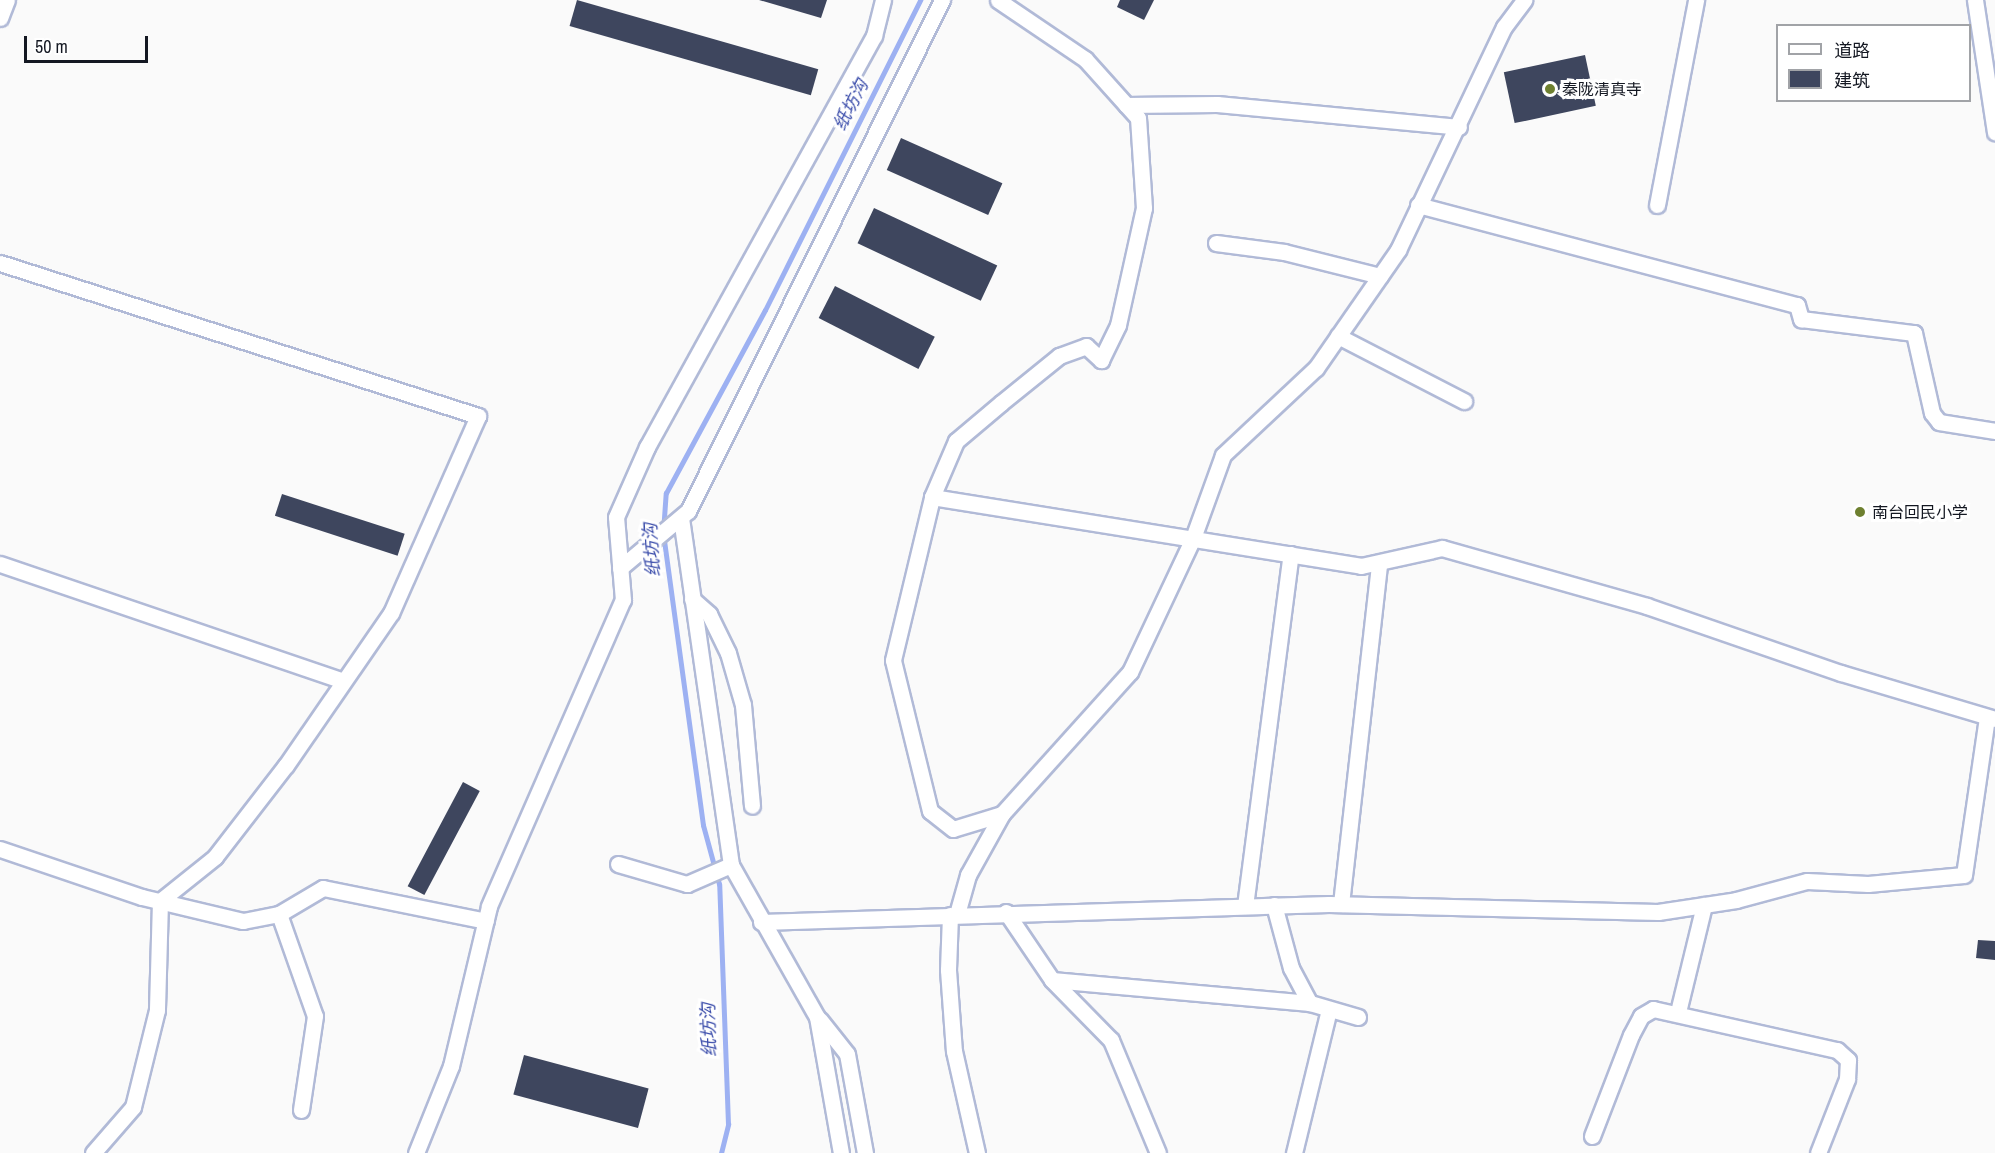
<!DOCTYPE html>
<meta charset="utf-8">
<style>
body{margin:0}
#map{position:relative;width:1995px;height:1153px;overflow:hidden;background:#fafafa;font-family:"Archivo Narrow","Noto Sans SC",sans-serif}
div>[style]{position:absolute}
.stream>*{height:5px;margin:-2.5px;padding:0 2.5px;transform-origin:2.5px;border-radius:2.5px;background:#9db1f2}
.building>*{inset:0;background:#3e465e;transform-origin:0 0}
.roads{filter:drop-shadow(2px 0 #b1bad7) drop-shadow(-2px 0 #b1bad7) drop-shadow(0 2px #b1bad7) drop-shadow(0 -2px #b1bad7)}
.street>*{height:15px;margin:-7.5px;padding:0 7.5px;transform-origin:7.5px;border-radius:7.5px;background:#fff}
.dots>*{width:16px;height:16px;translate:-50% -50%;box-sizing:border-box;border:3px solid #fff;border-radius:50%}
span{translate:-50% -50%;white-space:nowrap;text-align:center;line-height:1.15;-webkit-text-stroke:6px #fff;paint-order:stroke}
.poi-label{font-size:16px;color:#141822}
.left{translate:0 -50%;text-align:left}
.water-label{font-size:18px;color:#3a4caa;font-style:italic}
.legend{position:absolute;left:1776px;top:24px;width:195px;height:78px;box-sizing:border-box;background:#fff;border:2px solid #a1a3a7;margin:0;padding:8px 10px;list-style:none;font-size:18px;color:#141822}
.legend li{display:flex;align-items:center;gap:12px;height:30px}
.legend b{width:30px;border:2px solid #a1a3a7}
.scale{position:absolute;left:24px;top:36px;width:124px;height:27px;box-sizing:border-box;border:3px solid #141822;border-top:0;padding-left:8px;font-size:18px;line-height:21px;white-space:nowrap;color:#141822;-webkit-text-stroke:4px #fff;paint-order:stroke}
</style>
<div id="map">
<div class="stream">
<div style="left:721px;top:1153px;width:30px;rotate:-76deg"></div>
<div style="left:728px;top:1124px;width:240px;rotate:-92.1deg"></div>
<div style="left:719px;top:884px;width:61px;rotate:-105.2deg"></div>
<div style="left:703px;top:825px;width:296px;rotate:-97.8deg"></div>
<div style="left:663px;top:532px;width:39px;rotate:-86deg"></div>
<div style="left:666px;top:493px;width:208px;rotate:-61.6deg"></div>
<div style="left:765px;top:310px;width:347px;rotate:-63.4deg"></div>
</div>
<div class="building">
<div style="left:577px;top:0;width:251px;height:27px;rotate:16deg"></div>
<div style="clip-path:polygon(759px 0,827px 0,821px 18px)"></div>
<div style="clip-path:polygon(1120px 0,1154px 0,1144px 20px,1117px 7px)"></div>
<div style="left:1585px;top:55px;width:52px;height:83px;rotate:78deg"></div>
<div style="left:901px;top:138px;width:111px;height:35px;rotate:24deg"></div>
<div style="left:874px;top:208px;width:136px;height:39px;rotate:25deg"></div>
<div style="left:835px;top:286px;width:112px;height:36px;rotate:27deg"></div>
<div style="left:282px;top:494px;width:129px;height:23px;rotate:18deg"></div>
<div style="left:463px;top:782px;width:19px;height:118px;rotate:28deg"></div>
<div style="clip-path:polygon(1978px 940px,1995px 941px,1995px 960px,1976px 958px)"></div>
<div style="left:524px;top:1055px;width:129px;height:41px;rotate:15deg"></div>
</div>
<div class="roads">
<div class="street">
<div style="left:1975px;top:0;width:134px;rotate:81.4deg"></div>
<div style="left:0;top:18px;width:19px;rotate:-69deg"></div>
<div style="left:1126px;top:105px;width:91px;rotate:-0.6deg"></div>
<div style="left:1217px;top:104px;width:243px;rotate:5.4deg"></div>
<div style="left:1418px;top:205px;width:392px;rotate:14.8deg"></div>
<div style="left:1797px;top:305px;width:15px;rotate:74deg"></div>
<div style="left:1801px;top:319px;width:114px;rotate:7.1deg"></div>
<div style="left:1914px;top:333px;width:82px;rotate:77.3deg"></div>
<div style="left:1932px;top:413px;width:11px;rotate:52deg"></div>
<div style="left:1939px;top:422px;width:57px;rotate:9.1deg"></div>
<div style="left:1657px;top:205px;width:209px;rotate:-79.2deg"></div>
<div style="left:1216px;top:243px;width:69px;rotate:7.5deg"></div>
<div style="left:1284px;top:252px;width:99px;rotate:14deg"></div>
<div style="left:0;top:263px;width:502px;rotate:17.75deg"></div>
<div style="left:478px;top:416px;width:215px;rotate:113.8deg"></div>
<div style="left:391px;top:613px;width:185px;rotate:124.6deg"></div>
<div style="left:286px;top:765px;width:116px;rotate:127.7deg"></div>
<div style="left:215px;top:857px;width:70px;rotate:141.3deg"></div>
<div style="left:160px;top:901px;width:109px;rotate:91.6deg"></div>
<div style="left:157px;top:1010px;width:100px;rotate:103.9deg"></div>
<div style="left:133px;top:1107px;width:61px;rotate:131deg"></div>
<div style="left:1338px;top:336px;width:142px;rotate:27.3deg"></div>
<div style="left:932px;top:497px;width:61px;rotate:-66.8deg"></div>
<div style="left:956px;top:441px;width:59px;rotate:-40.2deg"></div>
<div style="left:1001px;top:403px;width:75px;rotate:-39deg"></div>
<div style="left:1059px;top:356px;width:29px;rotate:-20deg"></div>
<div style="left:1086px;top:346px;width:21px;rotate:43deg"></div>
<div style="left:1101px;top:360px;width:39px;rotate:-64deg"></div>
<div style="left:1118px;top:325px;width:120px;rotate:-77.5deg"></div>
<div style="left:1144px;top:208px;width:90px;rotate:-93.8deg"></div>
<div style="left:1138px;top:118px;width:79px;rotate:-131.9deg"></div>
<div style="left:1085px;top:59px;width:105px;rotate:-145.9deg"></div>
<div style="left:0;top:564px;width:362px;rotate:18.8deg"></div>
<div style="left:620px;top:568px;width:89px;rotate:-40deg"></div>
<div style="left:688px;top:511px;width:571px;rotate:-63.57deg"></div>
<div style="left:692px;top:599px;width:23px;rotate:41deg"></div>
<div style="left:709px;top:614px;width:43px;rotate:64deg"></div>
<div style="left:728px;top:653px;width:54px;rotate:73.9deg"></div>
<div style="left:743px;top:705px;width:101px;rotate:84.9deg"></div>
<div style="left:1002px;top:814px;width:51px;rotate:163deg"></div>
<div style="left:953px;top:829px;width:29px;rotate:-142deg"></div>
<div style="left:930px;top:811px;width:155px;rotate:-103.8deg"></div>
<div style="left:893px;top:660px;width:168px;rotate:-76.5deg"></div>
<div style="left:932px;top:497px;width:435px;rotate:9.1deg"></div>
<div style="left:1361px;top:566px;width:83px;rotate:-12.5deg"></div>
<div style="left:1442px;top:548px;width:213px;rotate:15.8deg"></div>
<div style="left:1647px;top:606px;width:205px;rotate:19.1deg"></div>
<div style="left:1841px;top:673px;width:161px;rotate:16.6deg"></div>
<div style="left:0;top:849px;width:150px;rotate:18.7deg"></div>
<div style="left:142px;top:897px;width:104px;rotate:13.4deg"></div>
<div style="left:243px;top:921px;width:37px;rotate:-11deg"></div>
<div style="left:279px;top:914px;width:51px;rotate:-30.6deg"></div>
<div style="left:323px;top:888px;width:166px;rotate:11.4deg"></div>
<div style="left:618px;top:864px;width:72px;rotate:16.2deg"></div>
<div style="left:687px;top:884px;width:48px;rotate:-23.4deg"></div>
<div style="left:731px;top:865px;width:350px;rotate:-98.2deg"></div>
<div style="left:731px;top:865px;width:175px;rotate:60.5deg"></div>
<div style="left:817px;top:1017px;width:138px;rotate:80deg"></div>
<div style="left:1341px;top:904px;width:342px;rotate:-83.6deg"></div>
<div style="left:1274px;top:905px;width:65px;rotate:74.9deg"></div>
<div style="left:1291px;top:968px;width:40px;rotate:62deg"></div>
<div style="left:1245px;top:906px;width:355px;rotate:-82.6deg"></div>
<div style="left:1006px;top:912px;width:82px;rotate:55.9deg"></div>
<div style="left:1052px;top:980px;width:84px;rotate:45.5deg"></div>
<div style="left:1111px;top:1040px;width:122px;rotate:67.4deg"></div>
<div style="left:279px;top:914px;width:108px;rotate:70.6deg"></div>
<div style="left:315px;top:1016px;width:95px;rotate:98.5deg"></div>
<div style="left:957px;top:914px;width:41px;rotate:-74.2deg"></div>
<div style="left:968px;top:875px;width:70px;rotate:-60.9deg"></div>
<div style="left:1002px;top:814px;width:191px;rotate:-48deg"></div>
<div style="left:1130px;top:672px;width:148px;rotate:-64.8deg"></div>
<div style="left:1193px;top:538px;width:88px;rotate:-70.1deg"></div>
<div style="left:1223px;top:455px;width:127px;rotate:-43.1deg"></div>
<div style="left:1316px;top:368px;width:144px;rotate:-55.2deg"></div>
<div style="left:1398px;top:250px;width:247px;rotate:-64.6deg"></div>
<div style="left:1504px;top:27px;width:34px;rotate:-53deg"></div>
<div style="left:950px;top:915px;width:55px;rotate:92.1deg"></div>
<div style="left:948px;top:970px;width:81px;rotate:85.8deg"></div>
<div style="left:954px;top:1051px;width:105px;rotate:77.3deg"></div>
<div style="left:761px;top:922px;width:568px;rotate:-1.82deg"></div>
<div style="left:1329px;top:904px;width:329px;rotate:1.4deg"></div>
<div style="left:1658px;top:912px;width:79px;rotate:-8.7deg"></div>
<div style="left:1736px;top:900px;width:73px;rotate:-15deg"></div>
<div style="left:1807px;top:881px;width:61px;rotate:2.8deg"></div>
<div style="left:1868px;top:884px;width:96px;rotate:-5.4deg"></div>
<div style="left:1964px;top:875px;width:159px;rotate:-81.7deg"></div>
<div style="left:1052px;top:980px;width:259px;rotate:5.1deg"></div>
<div style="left:1310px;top:1003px;width:50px;rotate:16.3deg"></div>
<div style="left:1678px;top:1012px;width:110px;rotate:-76.3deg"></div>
<div style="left:820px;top:1020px;width:43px;rotate:51.5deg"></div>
<div style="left:847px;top:1054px;width:101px;rotate:79.7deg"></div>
<div style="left:1592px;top:1136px;width:108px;rotate:-68.9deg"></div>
<div style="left:1631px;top:1035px;width:21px;rotate:-62deg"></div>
<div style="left:1641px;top:1016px;width:14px;rotate:-30deg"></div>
<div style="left:1653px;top:1009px;width:189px;rotate:12.6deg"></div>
<div style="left:1837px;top:1050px;width:15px;rotate:42deg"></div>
<div style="left:1848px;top:1060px;width:19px;rotate:93deg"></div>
<div style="left:1847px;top:1079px;width:79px;rotate:111.4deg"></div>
<div style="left:416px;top:1153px;width:94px;rotate:-68.1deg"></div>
<div style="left:451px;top:1066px;width:164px;rotate:-76.6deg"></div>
<div style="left:489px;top:906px;width:334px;rotate:-66.4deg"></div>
<div style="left:623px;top:600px;width:83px;rotate:-94.8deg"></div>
<div style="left:616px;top:517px;width:77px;rotate:-66.1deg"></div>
<div style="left:647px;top:447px;width:470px;rotate:-61.1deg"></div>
<div style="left:874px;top:36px;width:37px;rotate:-76deg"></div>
<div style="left:1294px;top:1153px;width:148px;rotate:-76.3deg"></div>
</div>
</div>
<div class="dots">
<div style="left:1550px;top:89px;background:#6e8030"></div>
<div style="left:1860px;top:512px;background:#6e8030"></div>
</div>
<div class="poi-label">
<span class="left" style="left:1562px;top:89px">秦陇清真寺</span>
<span class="left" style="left:1872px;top:512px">南台回民小学</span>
</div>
<div class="water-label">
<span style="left:851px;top:105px;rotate:-63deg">纸坊沟</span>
<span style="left:652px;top:550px;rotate:-94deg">纸坊沟</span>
<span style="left:709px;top:1030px;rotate:-92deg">纸坊沟</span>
</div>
<ul class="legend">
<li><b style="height:8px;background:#fff"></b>道路</li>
<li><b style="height:16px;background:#3e465e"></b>建筑</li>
</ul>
<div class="scale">50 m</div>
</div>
